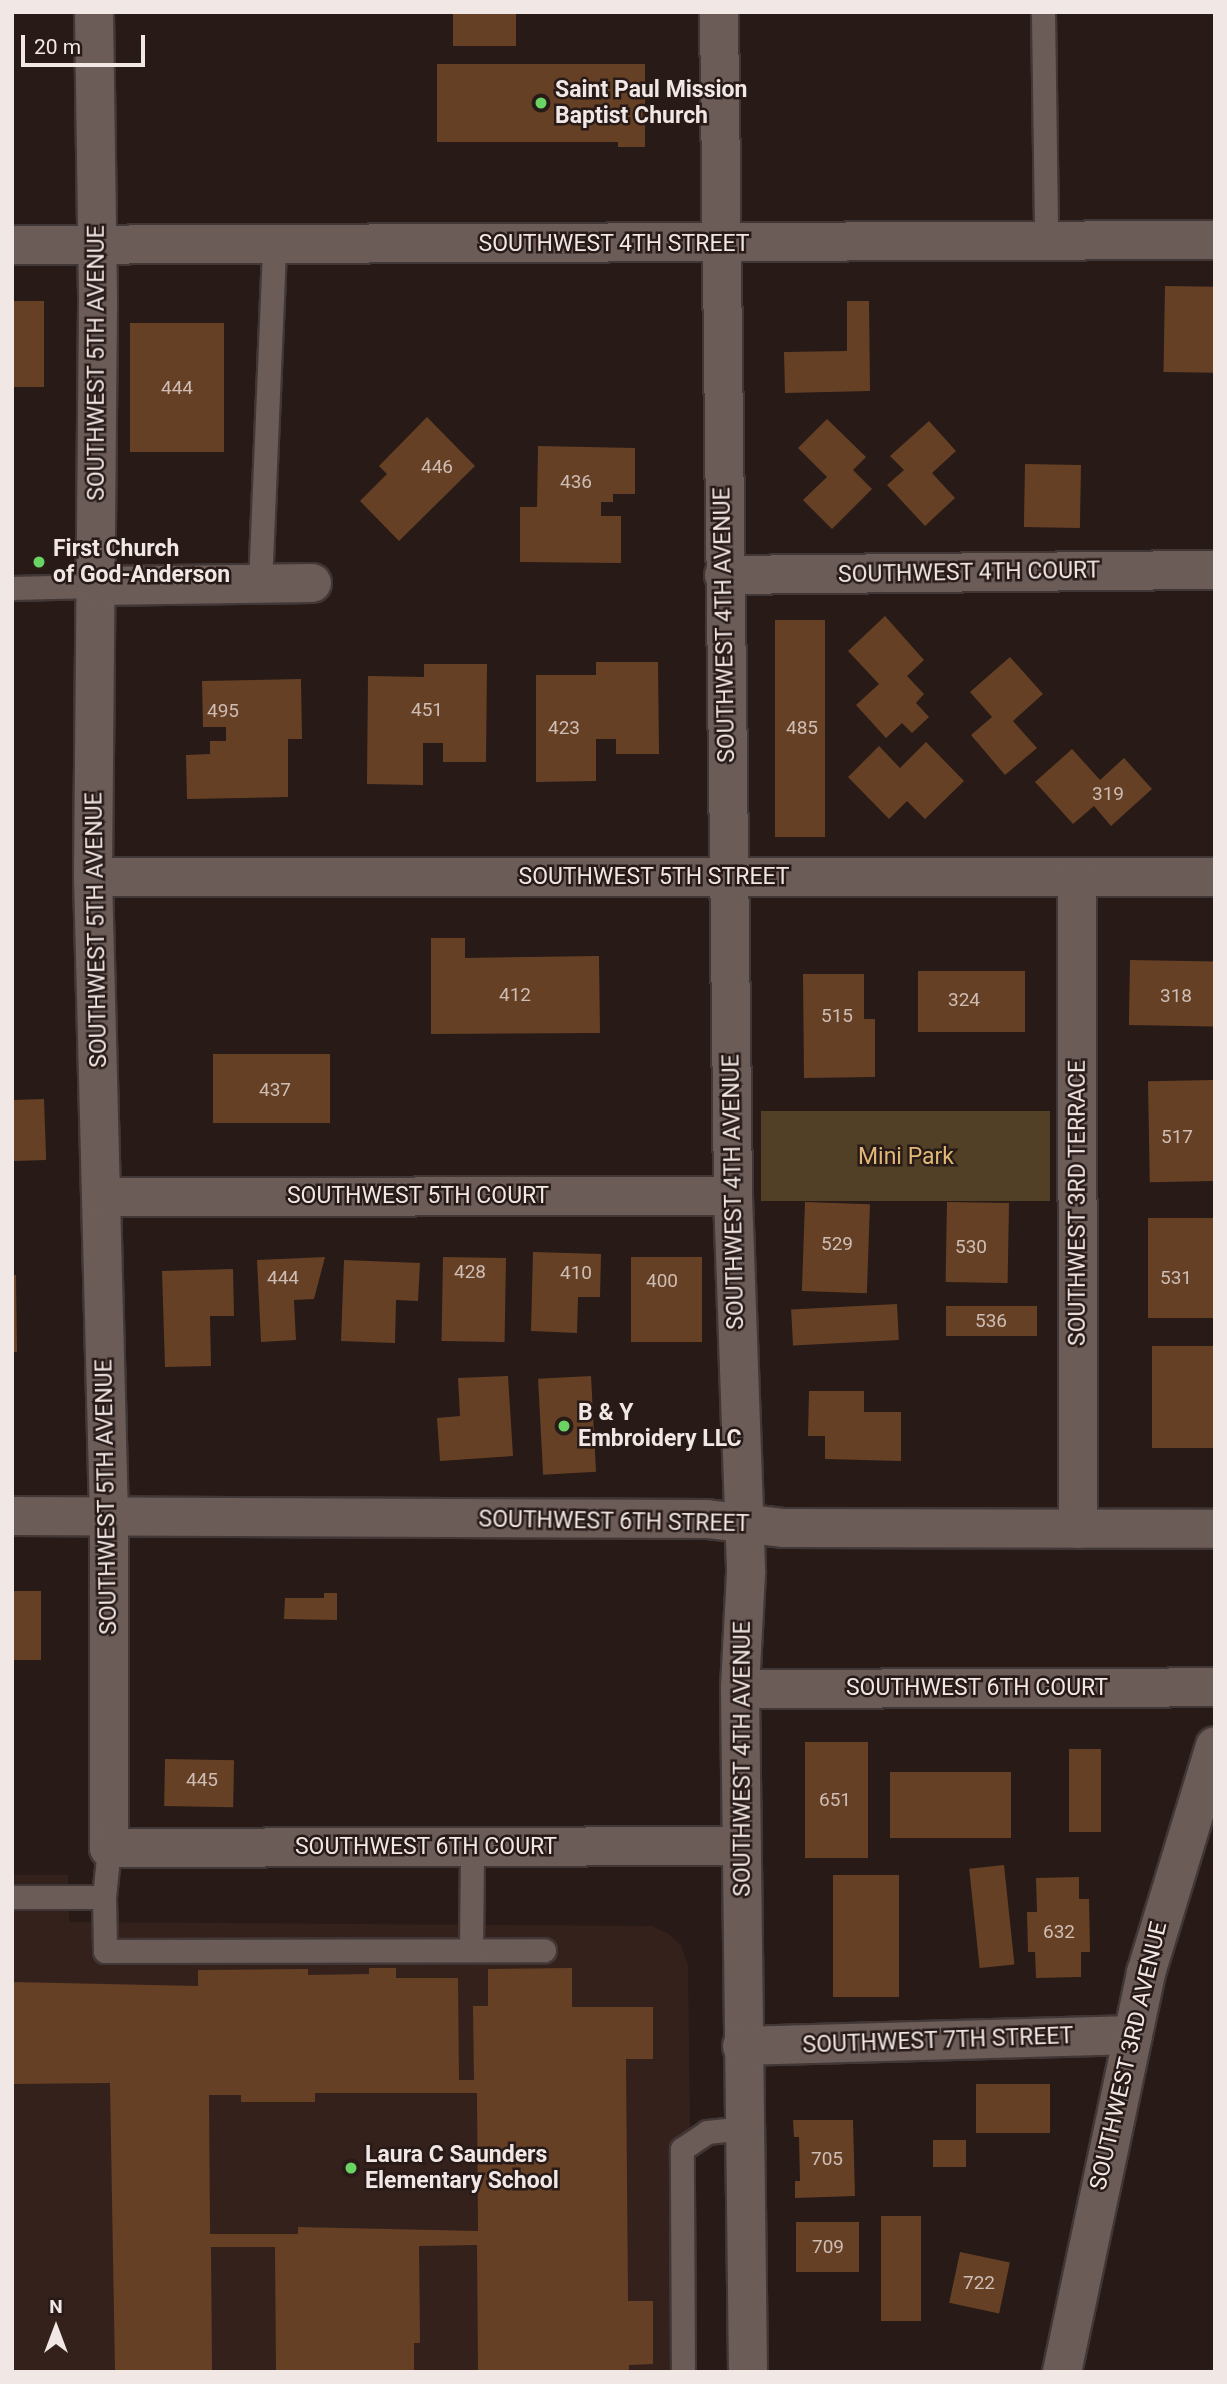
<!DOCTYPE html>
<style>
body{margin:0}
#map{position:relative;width:1227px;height:2384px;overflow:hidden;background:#271a17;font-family:Roboto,sans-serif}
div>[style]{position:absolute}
.built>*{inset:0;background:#34211c}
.green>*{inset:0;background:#514026;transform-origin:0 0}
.building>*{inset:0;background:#664025;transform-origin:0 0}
.roads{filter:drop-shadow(2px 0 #413736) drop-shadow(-2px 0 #413736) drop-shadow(0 2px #413736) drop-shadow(0 -2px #413736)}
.service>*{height:23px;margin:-11.5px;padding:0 11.5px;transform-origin:11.5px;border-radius:11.5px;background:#6c5c58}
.minor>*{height:38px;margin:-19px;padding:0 19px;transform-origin:19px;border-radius:19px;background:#6c5c58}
.tertiary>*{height:38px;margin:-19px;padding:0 19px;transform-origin:19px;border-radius:19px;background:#6c5c58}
.dots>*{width:19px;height:19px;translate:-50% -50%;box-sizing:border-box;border:4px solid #271a17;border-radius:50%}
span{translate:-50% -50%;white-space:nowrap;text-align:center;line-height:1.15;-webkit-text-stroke:5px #271a17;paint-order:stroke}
.number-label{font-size:19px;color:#cebdb5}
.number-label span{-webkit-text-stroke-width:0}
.poi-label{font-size:23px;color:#f1e7e5;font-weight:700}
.left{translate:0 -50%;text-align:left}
.street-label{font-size:23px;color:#f1e7e5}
.park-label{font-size:23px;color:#e3b877}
.frame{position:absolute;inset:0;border:14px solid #f1e7e5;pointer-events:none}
.north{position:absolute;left:21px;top:2293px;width:70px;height:70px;-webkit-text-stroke:5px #271a17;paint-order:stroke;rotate:0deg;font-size:19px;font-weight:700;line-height:28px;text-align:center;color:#f1e7e5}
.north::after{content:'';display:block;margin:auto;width:24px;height:32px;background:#f1e7e5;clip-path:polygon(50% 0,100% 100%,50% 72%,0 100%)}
.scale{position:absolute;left:21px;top:35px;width:124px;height:32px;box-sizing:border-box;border:4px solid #f1e7e5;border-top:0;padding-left:9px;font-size:21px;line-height:24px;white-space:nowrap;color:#f1e7e5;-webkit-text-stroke:5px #271a17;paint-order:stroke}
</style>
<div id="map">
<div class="built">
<div style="clip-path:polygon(12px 1875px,68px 1875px,69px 1922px,652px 1926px,669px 1934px,681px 1945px,688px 1965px,693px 2372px,12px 2372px)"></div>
</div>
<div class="green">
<div style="left:761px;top:1111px;width:289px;height:90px"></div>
</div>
<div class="building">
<div style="left:453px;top:12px;width:63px;height:34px"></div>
<div style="clip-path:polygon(437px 64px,645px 64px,645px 147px,618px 147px,618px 142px,437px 142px)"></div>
<div style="left:1165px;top:286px;width:50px;height:86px;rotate:1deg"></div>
<div style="left:12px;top:301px;width:32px;height:86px"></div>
<div style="clip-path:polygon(847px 301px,869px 301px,870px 391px,785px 393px,784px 352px,847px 351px)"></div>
<div style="left:130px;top:323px;width:94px;height:129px"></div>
<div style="clip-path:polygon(427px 417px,475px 466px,399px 541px,360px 501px,387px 474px,379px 466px)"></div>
<div style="clip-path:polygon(827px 419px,866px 457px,853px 470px,872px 489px,832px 529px,803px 500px,827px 477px,798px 448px)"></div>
<div style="clip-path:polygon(929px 421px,956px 451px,932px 473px,955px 498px,925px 526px,887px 485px,904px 470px,890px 456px)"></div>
<div style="clip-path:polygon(538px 446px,635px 448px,635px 494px,613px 494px,613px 502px,601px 502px,601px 516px,621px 516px,621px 563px,520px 562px,520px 507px,537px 507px)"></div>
<div style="left:1025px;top:464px;width:56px;height:63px;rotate:1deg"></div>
<div style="clip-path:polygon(885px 616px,924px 660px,907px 676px,924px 694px,916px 703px,929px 717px,912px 733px,902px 723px,886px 738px,856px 705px,879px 684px,848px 651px)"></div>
<div style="left:775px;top:620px;width:50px;height:217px"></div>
<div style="clip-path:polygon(1010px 657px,1043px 694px,1013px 721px,1037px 748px,1005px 775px,971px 735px,992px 717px,970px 692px)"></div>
<div style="clip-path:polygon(596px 662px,658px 662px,659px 754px,616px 754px,616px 739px,596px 739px,596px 781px,536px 782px,536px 675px,596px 675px)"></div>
<div style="clip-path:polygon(424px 664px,487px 664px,486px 762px,443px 762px,443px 743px,423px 743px,423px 785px,367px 784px,368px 676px,424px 677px)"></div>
<div style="clip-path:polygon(301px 679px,302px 739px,288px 739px,288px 797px,187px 799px,186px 755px,210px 754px,210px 741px,226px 741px,226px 727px,203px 727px,202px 681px)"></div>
<div style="clip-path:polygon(926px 742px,964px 781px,925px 819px,907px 801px,889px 819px,848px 777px,879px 746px,900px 768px)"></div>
<div style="clip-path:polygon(1072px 749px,1100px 780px,1124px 758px,1152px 789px,1111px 826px,1094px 806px,1073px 824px,1035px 782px)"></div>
<div style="clip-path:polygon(431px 938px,465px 938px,465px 958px,599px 956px,600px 1033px,431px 1034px)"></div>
<div style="left:1130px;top:960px;width:85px;height:65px;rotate:1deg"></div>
<div style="left:1025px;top:971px;width:61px;height:107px;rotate:90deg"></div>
<div style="clip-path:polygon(803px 974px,864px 974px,864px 1019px,875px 1019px,875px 1077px,804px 1078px)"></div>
<div style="left:330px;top:1054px;width:69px;height:117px;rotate:90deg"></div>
<div style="left:1214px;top:1080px;width:101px;height:66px;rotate:89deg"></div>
<div style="left:44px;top:1099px;width:61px;height:32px;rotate:88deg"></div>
<div style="left:805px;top:1202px;width:65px;height:89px;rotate:2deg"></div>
<div style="left:947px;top:1202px;width:62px;height:80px;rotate:1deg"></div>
<div style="left:1215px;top:1218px;width:100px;height:67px;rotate:90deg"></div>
<div style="clip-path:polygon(533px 1252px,601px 1254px,600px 1297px,578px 1297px,577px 1333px,531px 1331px)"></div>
<div style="clip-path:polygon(325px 1257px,314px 1299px,294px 1300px,296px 1340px,261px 1342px,257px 1260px)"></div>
<div style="left:443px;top:1257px;width:63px;height:84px;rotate:1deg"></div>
<div style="left:631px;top:1257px;width:71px;height:85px"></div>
<div style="clip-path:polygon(344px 1260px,420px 1263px,418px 1301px,396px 1300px,395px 1343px,341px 1341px)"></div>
<div style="clip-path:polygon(233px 1269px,234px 1316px,210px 1316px,211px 1366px,165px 1367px,162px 1271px)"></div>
<div style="clip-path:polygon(12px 1275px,16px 1275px,17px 1352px,12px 1352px)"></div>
<div style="left:897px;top:1304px;width:36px;height:106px;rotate:87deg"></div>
<div style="left:946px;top:1306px;width:91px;height:30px"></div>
<div style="left:1215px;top:1346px;width:102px;height:63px;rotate:90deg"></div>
<div style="clip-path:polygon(508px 1376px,513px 1456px,440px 1461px,437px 1418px,460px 1416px,458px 1378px)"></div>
<div style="left:591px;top:1376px;width:96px;height:53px;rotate:87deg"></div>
<div style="clip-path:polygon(809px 1391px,864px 1391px,864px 1412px,901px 1412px,901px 1461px,825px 1459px,825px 1436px,808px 1436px)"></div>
<div style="left:12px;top:1591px;width:29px;height:69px"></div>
<div style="clip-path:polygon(324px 1593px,337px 1593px,337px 1620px,284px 1619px,285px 1598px,324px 1598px)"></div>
<div style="left:805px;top:1742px;width:63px;height:116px"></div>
<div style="left:1069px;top:1749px;width:32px;height:83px"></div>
<div style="left:165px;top:1759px;width:69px;height:47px;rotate:1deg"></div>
<div style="left:890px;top:1772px;width:121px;height:66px"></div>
<div style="left:1004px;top:1865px;width:100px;height:35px;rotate:84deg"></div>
<div style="left:899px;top:1875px;width:122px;height:66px;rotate:90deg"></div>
<div style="clip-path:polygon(1079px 1877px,1079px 1899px,1089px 1899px,1090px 1952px,1081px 1952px,1081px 1977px,1036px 1978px,1035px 1952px,1028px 1952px,1027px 1912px,1037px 1912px,1036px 1878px)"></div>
<div style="clip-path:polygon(evenodd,369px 1968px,396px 1968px,396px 1978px,458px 1978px,459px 2080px,474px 2080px,473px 2006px,488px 2006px,488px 1969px,572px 1968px,572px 2007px,653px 2007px,653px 2059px,626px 2059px,628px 2301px,653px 2301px,653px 2364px,629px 2365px,629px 2372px,478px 2372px,477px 2245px,419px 2246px,420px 2343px,414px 2343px,414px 2372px,276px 2372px,275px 2247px,211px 2247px,212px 2372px,115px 2372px,110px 2083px,12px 2084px,12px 1982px,198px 1986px,198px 1970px,308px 1969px,308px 1975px,369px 1974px,369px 1968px,315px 2093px,477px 2093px,478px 2231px,298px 2227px,298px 2234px,210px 2234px,209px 2095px,241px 2095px,241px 2102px,315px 2102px,315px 2093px)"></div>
<div style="left:1050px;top:2084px;width:49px;height:74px;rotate:90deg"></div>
<div style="clip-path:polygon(793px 2120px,853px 2120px,855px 2196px,795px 2198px,795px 2181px,800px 2181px,799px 2137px,794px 2137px)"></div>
<div style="left:933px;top:2140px;width:33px;height:27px"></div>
<div style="left:881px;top:2216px;width:40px;height:105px"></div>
<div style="left:859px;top:2222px;width:50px;height:63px;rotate:90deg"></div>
<div style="left:960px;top:2252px;width:51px;height:52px;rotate:12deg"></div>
</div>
<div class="roads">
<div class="service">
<div style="left:1043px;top:12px;width:229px;rotate:89.2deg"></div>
<div style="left:260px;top:584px;width:340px;rotate:-87.6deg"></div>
<div style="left:12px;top:588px;width:84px;rotate:-1.4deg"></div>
<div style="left:12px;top:1897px;width:92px"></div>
<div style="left:104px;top:1897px;width:49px;rotate:-84.2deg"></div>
<div style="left:104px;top:1897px;width:54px;rotate:88.9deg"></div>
<div style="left:105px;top:1951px;width:439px;rotate:-0.1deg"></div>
<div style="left:471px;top:1950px;width:103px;rotate:-89.4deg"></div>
<div style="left:683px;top:2372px;width:223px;rotate:-90.3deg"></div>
<div style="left:682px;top:2149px;width:30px;rotate:-34deg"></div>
<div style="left:707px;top:2132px;width:37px;rotate:-6deg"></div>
</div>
<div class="minor">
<div style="left:94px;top:12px;width:291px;rotate:89.2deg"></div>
<div style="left:98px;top:303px;width:574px;rotate:90.5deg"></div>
<div style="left:93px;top:877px;width:639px;rotate:88.57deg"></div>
<div style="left:109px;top:1516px;width:332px;rotate:90deg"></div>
<div style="left:109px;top:1848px;width:633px;rotate:-0.18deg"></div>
<div style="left:719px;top:12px;width:1184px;rotate:89.32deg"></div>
<div style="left:733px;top:1196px;width:377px;rotate:88deg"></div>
<div style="left:746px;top:1573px;width:116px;rotate:93deg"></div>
<div style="left:740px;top:1689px;width:683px;rotate:89.33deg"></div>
<div style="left:724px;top:575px;width:491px;rotate:-0.6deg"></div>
<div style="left:96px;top:586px;width:216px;rotate:-0.8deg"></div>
<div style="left:93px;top:877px;width:1122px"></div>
<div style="left:1077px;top:877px;width:652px;rotate:89.91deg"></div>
<div style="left:103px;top:1197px;width:630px;rotate:-0.09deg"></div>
<div style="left:12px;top:1516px;width:695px;rotate:0.25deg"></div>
<div style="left:707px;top:1519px;width:78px;rotate:6.7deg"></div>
<div style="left:784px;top:1528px;width:431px;rotate:0.1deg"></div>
<div style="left:740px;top:1689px;width:475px;rotate:-0.2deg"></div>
<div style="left:742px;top:2046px;width:391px;rotate:-1.6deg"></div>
<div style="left:1062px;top:2372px;width:408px;rotate:-78.1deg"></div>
<div style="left:1146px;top:1973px;width:237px;rotate:-73.1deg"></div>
</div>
<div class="tertiary">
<div style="left:12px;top:245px;width:1203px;rotate:-0.24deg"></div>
</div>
</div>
<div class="dots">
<div style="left:541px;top:103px;background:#69d464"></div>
<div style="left:39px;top:562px;background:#69d464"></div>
<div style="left:564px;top:1426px;background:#69d464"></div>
<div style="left:351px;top:2168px;background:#69d464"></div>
</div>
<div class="number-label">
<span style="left:177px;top:388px">444</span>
<span style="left:437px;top:467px">446</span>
<span style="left:576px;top:482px">436</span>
<span style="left:427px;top:710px">451</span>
<span style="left:223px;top:711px">495</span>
<span style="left:564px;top:728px">423</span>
<span style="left:802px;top:728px">485</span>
<span style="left:1108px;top:794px">319</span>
<span style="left:515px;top:995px">412</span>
<span style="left:1176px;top:996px">318</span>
<span style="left:964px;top:1000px">324</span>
<span style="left:837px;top:1016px">515</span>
<span style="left:275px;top:1090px">437</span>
<span style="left:1177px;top:1137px">517</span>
<span style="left:837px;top:1244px">529</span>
<span style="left:971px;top:1247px">530</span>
<span style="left:470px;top:1272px">428</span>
<span style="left:576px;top:1273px">410</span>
<span style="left:283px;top:1278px">444</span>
<span style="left:1176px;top:1278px">531</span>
<span style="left:662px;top:1281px">400</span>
<span style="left:991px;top:1321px">536</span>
<span style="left:202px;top:1780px">445</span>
<span style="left:835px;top:1800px">651</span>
<span style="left:1059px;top:1932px">632</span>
<span style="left:827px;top:2159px">705</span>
<span style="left:828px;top:2247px">709</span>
<span style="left:979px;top:2283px">722</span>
</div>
<div class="poi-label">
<span class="left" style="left:555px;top:103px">Saint Paul Mission<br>Baptist Church</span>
<span class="left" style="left:53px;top:562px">First Church<br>of God-Anderson</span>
<span class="left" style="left:578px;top:1426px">B &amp; Y<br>Embroidery LLC</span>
<span class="left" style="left:365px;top:2168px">Laura C Saunders<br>Elementary School</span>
</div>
<div class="street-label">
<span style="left:614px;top:244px">SOUTHWEST 4TH STREET</span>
<span style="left:97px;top:363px;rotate:-90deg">SOUTHWEST 5TH AVENUE</span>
<span style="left:969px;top:573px;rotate:-1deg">SOUTHWEST 4TH COURT</span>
<span style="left:725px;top:625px;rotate:-91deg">SOUTHWEST 4TH AVENUE</span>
<span style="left:654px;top:877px">SOUTHWEST 5TH STREET</span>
<span style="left:97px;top:930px;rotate:-91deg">SOUTHWEST 5TH AVENUE</span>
<span style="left:734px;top:1192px;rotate:-91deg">SOUTHWEST 4TH AVENUE</span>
<span style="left:418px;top:1196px">SOUTHWEST 5TH COURT</span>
<span style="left:1078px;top:1203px;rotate:-90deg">SOUTHWEST 3RD TERRACE</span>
<span style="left:107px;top:1497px;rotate:-91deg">SOUTHWEST 5TH AVENUE</span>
<span style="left:614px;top:1522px;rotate:1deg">SOUTHWEST 6TH STREET</span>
<span style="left:977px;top:1688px">SOUTHWEST 6TH COURT</span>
<span style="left:743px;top:1759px;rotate:-90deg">SOUTHWEST 4TH AVENUE</span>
<span style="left:426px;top:1847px">SOUTHWEST 6TH COURT</span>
<span style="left:938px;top:2041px;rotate:-2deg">SOUTHWEST 7TH STREET</span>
<span style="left:1129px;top:2056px;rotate:-77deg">SOUTHWEST 3RD AVENUE</span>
</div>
<div class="park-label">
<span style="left:906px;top:1157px">Mini Park</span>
</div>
<div class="frame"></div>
<div class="north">N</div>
<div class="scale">20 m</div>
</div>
